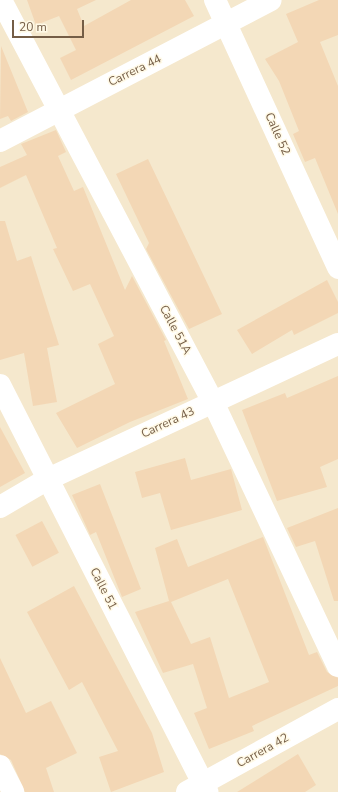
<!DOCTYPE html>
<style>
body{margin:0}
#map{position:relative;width:338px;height:792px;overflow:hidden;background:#fdf5df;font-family:"Nunito Sans",sans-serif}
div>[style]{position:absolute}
.residential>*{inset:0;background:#f5e8cd;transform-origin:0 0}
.building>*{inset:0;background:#f3d7b5;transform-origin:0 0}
.minor>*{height:22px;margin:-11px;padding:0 11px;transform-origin:11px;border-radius:11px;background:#fff}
span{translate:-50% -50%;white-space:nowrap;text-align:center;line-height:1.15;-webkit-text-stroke:3px #fff9e6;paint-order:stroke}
.street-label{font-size:12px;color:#745d46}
.scale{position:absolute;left:12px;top:20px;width:72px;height:18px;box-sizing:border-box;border:2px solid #745d46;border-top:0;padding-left:5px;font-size:12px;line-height:14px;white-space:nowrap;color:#745d46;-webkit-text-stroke:3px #fff9e6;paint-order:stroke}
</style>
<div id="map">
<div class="residential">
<div style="left:0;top:0;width:338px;height:792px"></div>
</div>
<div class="building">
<div style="clip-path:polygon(27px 0,96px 0,77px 9px,84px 26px,131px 0,185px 0,194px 16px,71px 80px,60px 58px,76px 50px,59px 16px,36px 25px)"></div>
<div style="clip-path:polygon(319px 0,338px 0,338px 35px,320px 42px,338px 86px,338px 214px,315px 158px,305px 162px,293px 134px,299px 131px,279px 81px,265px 59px,298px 42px,286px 14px)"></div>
<div style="clip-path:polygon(1px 46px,28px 112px,11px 121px,8px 116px,0 119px)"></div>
<div style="clip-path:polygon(56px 130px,66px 152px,58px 156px,74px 191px,83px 187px,125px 290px,132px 276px,166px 340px,164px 341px,188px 399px,130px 422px,77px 448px,56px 413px,115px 384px,98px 344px,114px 336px,90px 284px,73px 291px,53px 249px,57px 248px,26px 175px,0 188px,0 167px,27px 155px,21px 144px)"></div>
<div style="clip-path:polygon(148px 159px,222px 314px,189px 329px,146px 249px,149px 243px,116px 174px)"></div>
<div style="clip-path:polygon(0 221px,5px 221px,17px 261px,31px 256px,59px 345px,47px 348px,57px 402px,33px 406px,24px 353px,0 360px)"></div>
<div style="clip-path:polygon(327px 280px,338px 302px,338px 313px,294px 335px,292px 330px,252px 354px,237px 330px)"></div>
<div style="clip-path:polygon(338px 376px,338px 459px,320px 467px,327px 487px,277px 501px,242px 410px,285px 393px,287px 398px)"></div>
<div style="clip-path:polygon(0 427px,25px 473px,0 487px)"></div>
<div style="clip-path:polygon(185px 458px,191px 480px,231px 469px,242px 510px,171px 530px,160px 493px,142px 498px,135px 472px)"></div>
<div style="clip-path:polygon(100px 484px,141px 589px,122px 597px,96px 532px,90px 535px,72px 495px)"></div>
<div style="clip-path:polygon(338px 508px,338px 601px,334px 601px,315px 541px,296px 547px,287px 528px)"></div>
<div style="left:42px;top:521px;width:36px;height:30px;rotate:62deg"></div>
<div style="clip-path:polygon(evenodd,263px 537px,309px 655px,317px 652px,327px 672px,338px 678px,338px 686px,252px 726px,254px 731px,209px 749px,194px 713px,207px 708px,193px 664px,163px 673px,135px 612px,169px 601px,155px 548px,177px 539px,188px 567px,263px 537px,228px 579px,269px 682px,229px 698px,210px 637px,191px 644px,171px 602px,228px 579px)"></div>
<div style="clip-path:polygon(74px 586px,152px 733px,164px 772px,111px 792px,99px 757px,118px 751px,82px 682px,69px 690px,27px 612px)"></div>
<div style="clip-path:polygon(0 658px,26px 713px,51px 701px,77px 753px,46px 768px,54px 792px,25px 792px,11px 760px,0 754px)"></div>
<div style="clip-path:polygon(298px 754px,316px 785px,305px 792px,237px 792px)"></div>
</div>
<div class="minor">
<div style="left:1px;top:0;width:454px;rotate:62.2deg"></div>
<div style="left:213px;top:402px;width:292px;rotate:64.7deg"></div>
<div style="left:215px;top:0;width:295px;rotate:65.3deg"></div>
<div style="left:0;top:141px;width:305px;rotate:-27.5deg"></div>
<div style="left:0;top:385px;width:457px;rotate:63deg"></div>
<div style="left:0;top:507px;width:53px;rotate:-30.4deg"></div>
<div style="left:46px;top:480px;width:322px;rotate:-25deg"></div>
<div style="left:0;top:766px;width:29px;rotate:63deg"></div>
<div style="left:187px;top:792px;width:172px;rotate:-28.8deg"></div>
</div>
<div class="street-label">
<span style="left:135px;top:71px;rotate:-26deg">Carrera 44</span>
<span style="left:277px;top:134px;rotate:66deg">Calle 52</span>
<span style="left:175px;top:330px;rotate:62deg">Calle 51A</span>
<span style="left:168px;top:423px;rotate:-25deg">Carrera 43</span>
<span style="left:103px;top:589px;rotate:63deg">Calle 51</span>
<span style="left:263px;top:751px;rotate:-29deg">Carrera 42</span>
</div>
<div class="scale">20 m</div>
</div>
